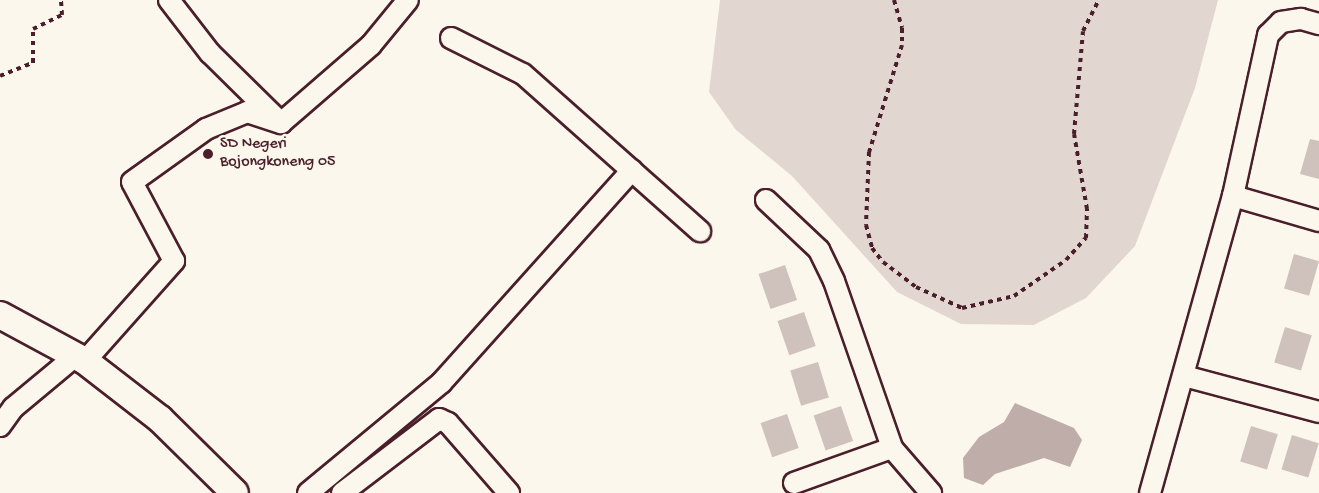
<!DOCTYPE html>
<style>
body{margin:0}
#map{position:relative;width:1319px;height:493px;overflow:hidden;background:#fbf7ec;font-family:"Gochi Hand",sans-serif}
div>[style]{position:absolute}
.green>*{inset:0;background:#e2d7d0}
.water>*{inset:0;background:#bfadaa}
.building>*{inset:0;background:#cfc2bc;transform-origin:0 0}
.path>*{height:4px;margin-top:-2px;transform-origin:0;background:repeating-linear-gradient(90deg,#4a1f2b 0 4.5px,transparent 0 9px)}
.roads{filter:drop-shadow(2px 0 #4a1f2b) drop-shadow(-2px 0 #4a1f2b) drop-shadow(0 2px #4a1f2b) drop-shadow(0 -2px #4a1f2b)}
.minor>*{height:20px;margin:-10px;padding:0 10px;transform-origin:10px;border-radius:10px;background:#fbf7ec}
.tertiary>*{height:26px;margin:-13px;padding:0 13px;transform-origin:13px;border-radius:13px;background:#fbf7ec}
.dots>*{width:16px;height:16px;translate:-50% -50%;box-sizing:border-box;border:3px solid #fbf7ec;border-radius:50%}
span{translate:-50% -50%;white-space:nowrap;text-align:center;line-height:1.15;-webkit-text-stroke:5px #fbf7ec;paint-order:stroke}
.poi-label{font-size:16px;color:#4a1f2b}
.left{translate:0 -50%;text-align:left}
</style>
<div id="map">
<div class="green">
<div style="clip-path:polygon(720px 0,1218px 0,1195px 88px,1135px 246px,1086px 298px,1034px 325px,961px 324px,897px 292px,792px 176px,736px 130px,709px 92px)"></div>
</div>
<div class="water">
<div style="clip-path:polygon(1015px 403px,1074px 428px,1082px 440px,1070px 467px,1044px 458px,995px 474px,983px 485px,964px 478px,963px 458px,979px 437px,1004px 422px)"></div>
</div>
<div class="building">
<div style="clip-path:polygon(1310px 139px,1319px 141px,1319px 179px,1300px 174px)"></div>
<div style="left:1294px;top:254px;width:26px;height:36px;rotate:16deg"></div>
<div style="left:785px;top:265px;width:37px;height:28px;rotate:71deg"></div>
<div style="left:804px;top:312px;width:36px;height:28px;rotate:71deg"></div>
<div style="left:1285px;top:327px;width:28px;height:37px;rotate:17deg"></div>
<div style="left:818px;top:362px;width:37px;height:29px;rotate:73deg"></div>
<div style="left:841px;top:406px;width:37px;height:29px;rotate:71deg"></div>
<div style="left:787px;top:414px;width:36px;height:28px;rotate:71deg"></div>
<div style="left:1251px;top:426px;width:28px;height:37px;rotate:17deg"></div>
<div style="left:1292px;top:435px;width:28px;height:36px;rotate:17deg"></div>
</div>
<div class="path">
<div style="left:894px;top:0;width:29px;rotate:74deg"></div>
<div style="left:902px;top:28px;width:17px;rotate:90deg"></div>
<div style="left:902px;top:45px;width:112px;rotate:107.1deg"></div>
<div style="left:869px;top:152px;width:73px;rotate:92.4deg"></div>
<div style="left:866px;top:225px;width:24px;rotate:75deg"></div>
<div style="left:872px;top:248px;width:18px;rotate:52deg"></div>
<div style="left:883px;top:262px;width:41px;rotate:37.1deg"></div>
<div style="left:916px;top:287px;width:51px;rotate:24.5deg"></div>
<div style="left:962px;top:308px;width:53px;rotate:-13deg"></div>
<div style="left:1014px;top:296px;width:63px;rotate:-34.7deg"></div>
<div style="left:1066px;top:260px;width:30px;rotate:-48deg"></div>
<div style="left:1086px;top:238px;width:29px;rotate:-88deg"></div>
<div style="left:1087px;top:209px;width:76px;rotate:-99.8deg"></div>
<div style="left:1074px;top:134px;width:103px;rotate:-85deg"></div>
<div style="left:1083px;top:31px;width:35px;rotate:-63deg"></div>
<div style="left:0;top:76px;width:35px;rotate:-22deg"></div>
<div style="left:33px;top:63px;width:34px;rotate:-90deg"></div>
<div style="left:33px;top:29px;width:32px;rotate:-26deg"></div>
<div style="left:62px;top:15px;width:15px;rotate:-94deg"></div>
</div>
<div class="roads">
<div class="minor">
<div style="left:169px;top:0;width:67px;rotate:52.3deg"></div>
<div style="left:210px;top:53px;width:95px;rotate:44.6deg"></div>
<div style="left:451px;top:38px;width:80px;rotate:26.6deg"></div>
<div style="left:523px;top:74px;width:237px;rotate:41.6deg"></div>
<div style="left:281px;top:123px;width:119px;rotate:-40.9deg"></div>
<div style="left:371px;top:45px;width:58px;rotate:-50.6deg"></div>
<div style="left:1233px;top:196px;width:90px;rotate:16.2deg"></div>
<div style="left:766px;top:200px;width:73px;rotate:43.3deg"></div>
<div style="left:819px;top:250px;width:34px;rotate:64deg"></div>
<div style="left:834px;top:281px;width:177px;rotate:70.8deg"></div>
<div style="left:892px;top:448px;width:60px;rotate:49.1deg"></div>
<div style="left:85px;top:361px;width:134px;rotate:-48.3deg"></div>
<div style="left:174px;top:261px;width:89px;rotate:-118deg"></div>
<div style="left:132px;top:182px;width:91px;rotate:-35.6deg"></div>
<div style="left:206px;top:129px;width:44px;rotate:-22.5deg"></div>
<div style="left:247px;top:112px;width:36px;rotate:18deg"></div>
<div style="left:1184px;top:376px;width:140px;rotate:14.9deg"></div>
<div style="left:0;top:426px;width:22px;rotate:-54deg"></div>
<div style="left:13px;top:408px;width:78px;rotate:-39.8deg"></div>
<div style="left:794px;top:483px;width:104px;rotate:-19.7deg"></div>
<div style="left:308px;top:493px;width:173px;rotate:-39.6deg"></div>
<div style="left:441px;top:383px;width:286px;rotate:-48.1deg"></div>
<div style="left:342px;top:493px;width:122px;rotate:-37.3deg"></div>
<div style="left:439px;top:419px;width:10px;rotate:24deg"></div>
<div style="left:448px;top:423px;width:93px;rotate:48.9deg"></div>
<div style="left:1150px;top:493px;width:308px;rotate:-74.4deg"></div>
<div style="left:1233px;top:196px;width:165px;rotate:-77.7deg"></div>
<div style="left:1268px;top:35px;width:18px;rotate:-45deg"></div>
<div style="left:1281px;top:22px;width:20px;rotate:-9deg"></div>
<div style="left:1301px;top:19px;width:19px;rotate:16deg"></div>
</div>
<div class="tertiary">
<div style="left:0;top:315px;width:97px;rotate:28.4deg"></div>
<div style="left:85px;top:361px;width:95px;rotate:37.7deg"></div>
<div style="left:160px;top:419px;width:105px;rotate:44.6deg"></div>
</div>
</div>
<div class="dots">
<div style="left:208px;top:154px;background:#4a1f2b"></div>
</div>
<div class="poi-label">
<span class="left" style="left:220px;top:154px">SD Negeri<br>Bojongkoneng 05</span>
</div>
</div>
